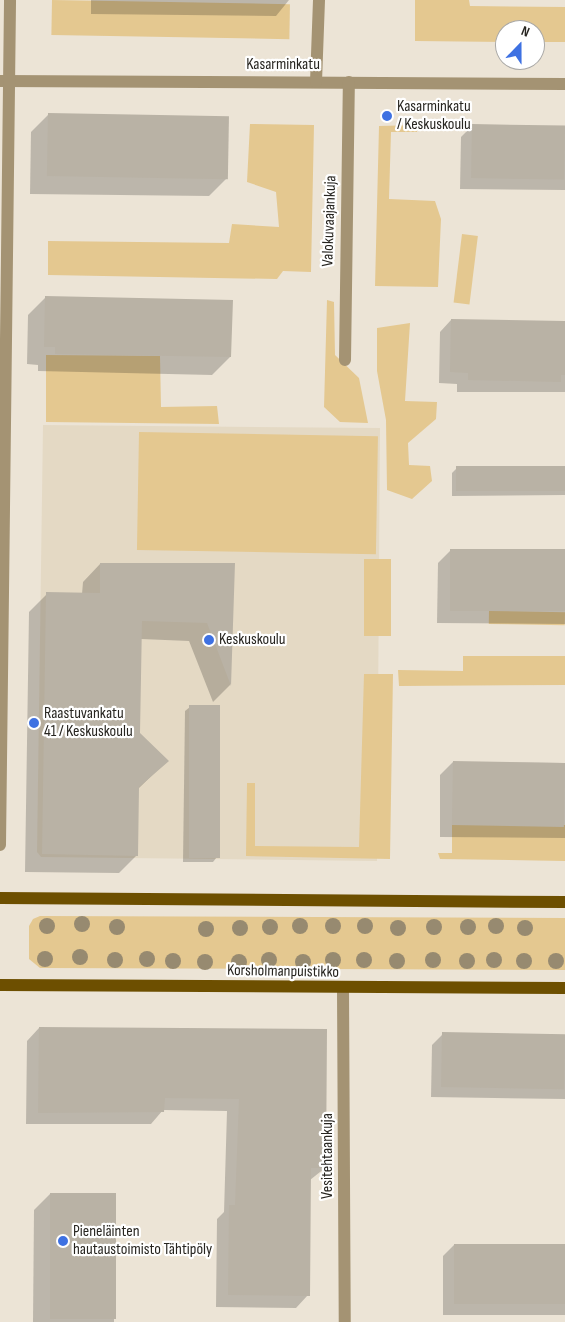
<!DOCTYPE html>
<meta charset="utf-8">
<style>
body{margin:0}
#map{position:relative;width:565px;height:1322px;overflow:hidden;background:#ece4d6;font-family:"Sofia Sans Condensed",sans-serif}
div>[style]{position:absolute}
.built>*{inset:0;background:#e4d9c4}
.green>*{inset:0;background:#e4c890;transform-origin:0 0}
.shadow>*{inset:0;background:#0003}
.building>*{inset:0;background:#b9b2a5;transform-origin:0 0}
.minor>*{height:12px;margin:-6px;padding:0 6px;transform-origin:6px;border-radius:6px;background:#a49373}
.major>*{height:12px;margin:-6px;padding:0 6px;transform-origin:6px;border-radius:6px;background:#6d4f00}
.trees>*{width:16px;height:16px;margin:-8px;border-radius:50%;background:#978a70}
.dots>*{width:14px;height:14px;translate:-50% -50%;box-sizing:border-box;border:2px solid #fff;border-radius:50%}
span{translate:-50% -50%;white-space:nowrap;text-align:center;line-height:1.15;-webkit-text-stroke:4.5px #fff;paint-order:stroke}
.street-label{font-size:16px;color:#272520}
.poi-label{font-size:16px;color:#272520}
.left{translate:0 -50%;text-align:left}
.north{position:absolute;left:495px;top:20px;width:50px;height:50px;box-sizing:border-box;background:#fff;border:1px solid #a9a8a6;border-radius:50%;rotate:22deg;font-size:14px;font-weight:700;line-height:20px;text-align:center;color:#272520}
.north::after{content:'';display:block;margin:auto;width:18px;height:22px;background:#3e71e2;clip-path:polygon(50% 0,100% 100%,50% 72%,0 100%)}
</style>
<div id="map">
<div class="built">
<div style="clip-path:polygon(43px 425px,380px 428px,377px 861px,41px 857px,37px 852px)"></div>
</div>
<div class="green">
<div style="left:52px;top:0;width:238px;height:35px;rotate:1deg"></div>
<div style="clip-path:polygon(415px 0,469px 0,470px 6px,565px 7px,565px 42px,535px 42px,535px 30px,505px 30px,505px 42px,415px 41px)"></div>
<div style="clip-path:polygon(250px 124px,314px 125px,311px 272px,283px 271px,277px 279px,48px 275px,48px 241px,229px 243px,232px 224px,279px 227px,276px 192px,247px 182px)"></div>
<div style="clip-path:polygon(418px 125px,417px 132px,391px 132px,389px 199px,435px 201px,441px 219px,438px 287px,375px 286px,379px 126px)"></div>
<div style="left:462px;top:234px;width:16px;height:69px;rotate:7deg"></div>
<div style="clip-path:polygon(327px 300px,334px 302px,335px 355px,359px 378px,368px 423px,340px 422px,324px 407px)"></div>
<div style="clip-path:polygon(410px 323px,405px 401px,437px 402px,436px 419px,408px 443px,409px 465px,430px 466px,432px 481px,412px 499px,387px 490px,386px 420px,377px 371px,377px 328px)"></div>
<div style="clip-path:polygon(46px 355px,160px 356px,161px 407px,217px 406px,219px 424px,46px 422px)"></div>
<div style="left:139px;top:432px;width:239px;height:118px;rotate:1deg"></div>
<div style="left:391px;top:559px;width:77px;height:27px;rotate:90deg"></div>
<div style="left:489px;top:611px;width:76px;height:13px;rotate:1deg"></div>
<div style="clip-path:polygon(463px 656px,565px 656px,565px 685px,399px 686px,398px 670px,463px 671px)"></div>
<div style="clip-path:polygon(364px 674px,393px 674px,390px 859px,246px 856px,247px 783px,255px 783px,255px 846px,359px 847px)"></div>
<div style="clip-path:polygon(452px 825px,565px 825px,565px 861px,440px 859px,438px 853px,452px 853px)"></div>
<div style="clip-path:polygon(40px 916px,565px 918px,565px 970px,40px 968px,29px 959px,29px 926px,33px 919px)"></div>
</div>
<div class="shadow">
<div style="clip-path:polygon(91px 0,289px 0,276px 16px,91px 14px)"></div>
<div style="clip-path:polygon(49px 114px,227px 178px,209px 196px,30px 194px,31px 132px)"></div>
<div style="clip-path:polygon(473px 125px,565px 127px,565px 190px,460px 189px,461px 137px)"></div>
<div style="clip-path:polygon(46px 297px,230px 357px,212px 375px,38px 371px,38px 365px,27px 364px,28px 315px)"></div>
<div style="clip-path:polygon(451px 320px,565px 323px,565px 392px,457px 392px,457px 384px,439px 383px,440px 332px)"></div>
<div style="clip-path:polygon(565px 467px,565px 495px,452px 496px,452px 473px,456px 469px)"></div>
<div style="clip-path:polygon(451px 550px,565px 551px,565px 624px,437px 623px,438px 563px)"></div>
<div style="clip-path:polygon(100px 564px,234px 565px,230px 685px,213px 702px,189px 641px,141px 639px,139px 734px,167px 761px,138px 789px,137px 855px,119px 873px,25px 872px,29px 612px,47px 594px,82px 594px,83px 582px)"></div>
<div style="clip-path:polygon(190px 707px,217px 857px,213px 862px,183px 862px,185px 711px)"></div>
<div style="clip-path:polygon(453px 762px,565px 763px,565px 838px,440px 837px,440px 775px)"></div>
<div style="clip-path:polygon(39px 1028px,325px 1031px,325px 1168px,310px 1180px,308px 1295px,296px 1308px,216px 1307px,217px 1219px,224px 1212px,227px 1111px,163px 1110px,151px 1124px,26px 1124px,27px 1041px)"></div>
<div style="clip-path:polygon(443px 1034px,565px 1035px,565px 1099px,431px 1097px,432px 1045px)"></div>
<div style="clip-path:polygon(50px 1194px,115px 1194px,114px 1322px,33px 1322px,34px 1210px)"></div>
<div style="clip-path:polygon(454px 1245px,565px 1245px,565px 1315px,443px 1315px,443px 1256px)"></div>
</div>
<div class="building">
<div style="left:48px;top:113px;width:181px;height:63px;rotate:1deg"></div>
<div style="left:472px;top:124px;width:93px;height:54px;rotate:1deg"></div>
<div style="clip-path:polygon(45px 296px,233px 300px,231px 357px,55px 354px,55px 347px,44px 347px)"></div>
<div style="clip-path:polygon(451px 319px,565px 321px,565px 375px,561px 375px,561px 382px,468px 380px,468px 373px,450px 372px)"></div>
<div style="left:565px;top:466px;width:25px;height:109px;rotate:90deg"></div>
<div style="left:450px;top:549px;width:115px;height:62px"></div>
<div style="clip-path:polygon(100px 563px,235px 563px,231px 686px,207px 623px,142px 621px,140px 733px,169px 761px,139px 787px,138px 856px,42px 854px,46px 592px,100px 593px)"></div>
<div style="left:189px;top:705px;width:31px;height:153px"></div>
<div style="left:453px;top:761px;width:112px;height:64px;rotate:1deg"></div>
<div style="clip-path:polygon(39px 1027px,327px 1029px,326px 1168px,311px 1168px,310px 1296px,228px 1295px,229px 1205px,235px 1205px,239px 1099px,165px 1098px,164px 1112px,38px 1113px)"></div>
<div style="left:442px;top:1032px;width:123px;height:55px;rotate:1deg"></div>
<div style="left:50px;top:1193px;width:66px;height:126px"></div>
<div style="left:454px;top:1244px;width:111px;height:60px"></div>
</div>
<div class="minor">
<div style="left:0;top:81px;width:565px;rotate:0.3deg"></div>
<div style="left:316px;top:82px;width:82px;rotate:-87.9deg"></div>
<div style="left:345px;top:360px;width:278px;rotate:-89.2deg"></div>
<div style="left:0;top:845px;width:845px;rotate:-89.32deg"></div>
<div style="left:343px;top:989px;width:333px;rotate:89.7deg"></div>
</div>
<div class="major">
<div style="left:0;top:898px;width:565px;rotate:0.41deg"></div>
<div style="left:0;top:985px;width:565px;rotate:0.3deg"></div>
</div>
<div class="trees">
<div style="left:82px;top:924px"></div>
<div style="left:47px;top:926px"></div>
<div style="left:300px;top:926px"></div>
<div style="left:333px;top:926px"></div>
<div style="left:365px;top:926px"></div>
<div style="left:496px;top:926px"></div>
<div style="left:117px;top:927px"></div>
<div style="left:270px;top:927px"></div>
<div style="left:434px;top:927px"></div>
<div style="left:468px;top:927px"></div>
<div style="left:240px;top:928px"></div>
<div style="left:398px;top:928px"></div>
<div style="left:525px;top:928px"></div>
<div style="left:206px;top:929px"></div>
<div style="left:80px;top:957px"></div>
<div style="left:45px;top:959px"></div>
<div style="left:147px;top:959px"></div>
<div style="left:115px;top:960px"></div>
<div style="left:269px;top:960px"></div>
<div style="left:333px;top:960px"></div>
<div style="left:364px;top:960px"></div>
<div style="left:433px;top:960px"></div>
<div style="left:494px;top:960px"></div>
<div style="left:173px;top:961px"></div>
<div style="left:397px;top:961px"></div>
<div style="left:467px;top:961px"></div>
<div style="left:524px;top:961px"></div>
<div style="left:556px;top:961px"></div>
<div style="left:205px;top:962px"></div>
<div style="left:239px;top:962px"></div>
<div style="left:303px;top:962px"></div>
</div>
<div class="dots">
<div style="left:387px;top:116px;background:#3e71e2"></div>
<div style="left:209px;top:640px;background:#3e71e2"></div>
<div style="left:34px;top:723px;background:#3e71e2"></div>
<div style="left:63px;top:1241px;background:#3e71e2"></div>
</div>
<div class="street-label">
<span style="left:283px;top:65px">Kasarminkatu</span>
<span style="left:330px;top:221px;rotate:-88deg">Valokuvaajankuja</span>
<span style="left:283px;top:972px;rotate:1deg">Korsholmanpuistikko</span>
<span style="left:328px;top:1156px;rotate:-90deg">Vesitehtaankuja</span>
</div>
<div class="poi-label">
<span class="left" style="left:397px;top:116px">Kasarminkatu<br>/ Keskuskoulu</span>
<span class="left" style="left:219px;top:640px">Keskuskoulu</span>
<span class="left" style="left:44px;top:723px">Raastuvankatu<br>41 / Keskuskoulu</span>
<span class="left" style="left:73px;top:1241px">Pieneläinten<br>hautaustoimisto Tähtipöly</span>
</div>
<div class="north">N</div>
</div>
